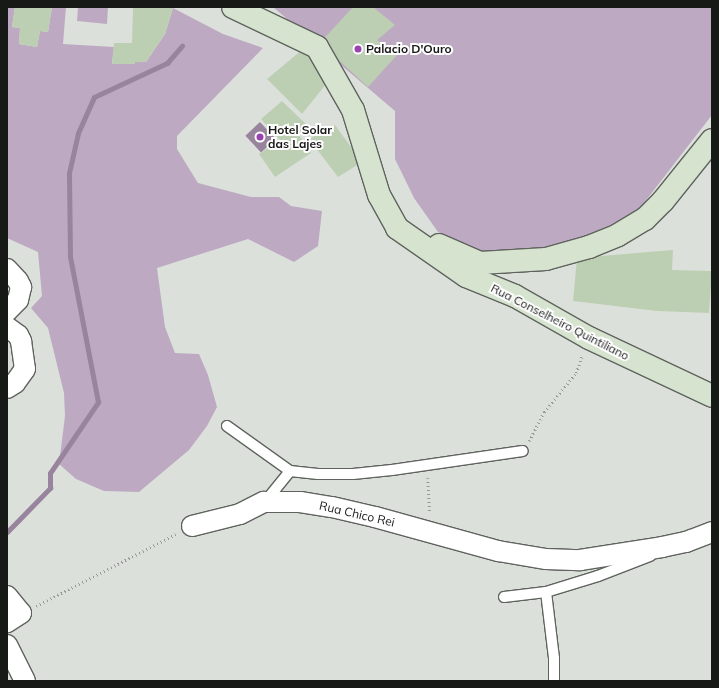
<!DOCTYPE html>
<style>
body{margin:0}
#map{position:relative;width:719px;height:688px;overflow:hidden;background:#dce0db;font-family:Mulish,sans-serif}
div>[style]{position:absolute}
.green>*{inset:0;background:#bdaac2}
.water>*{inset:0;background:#98849d;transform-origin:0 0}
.stream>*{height:5px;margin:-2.5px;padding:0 2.5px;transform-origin:2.5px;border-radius:2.5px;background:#98849d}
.building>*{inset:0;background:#bdcfb3}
.path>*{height:2.5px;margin-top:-1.25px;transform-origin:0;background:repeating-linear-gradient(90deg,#969995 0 1px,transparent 0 4px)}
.roads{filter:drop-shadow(1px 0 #5f635e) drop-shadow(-1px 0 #5f635e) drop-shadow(0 1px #5f635e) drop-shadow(0 -1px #5f635e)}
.lane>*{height:10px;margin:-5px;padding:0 5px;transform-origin:5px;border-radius:5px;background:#fff}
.street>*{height:20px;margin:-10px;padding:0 10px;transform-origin:10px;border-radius:10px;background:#fff}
.secondary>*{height:22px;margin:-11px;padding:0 11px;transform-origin:11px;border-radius:11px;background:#d6e3cf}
.dots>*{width:11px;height:11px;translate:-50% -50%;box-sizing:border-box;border:2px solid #fff;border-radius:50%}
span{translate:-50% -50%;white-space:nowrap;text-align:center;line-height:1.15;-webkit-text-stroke:4px #fff;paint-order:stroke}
.poi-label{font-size:12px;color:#171917;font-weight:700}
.left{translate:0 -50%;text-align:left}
.street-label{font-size:12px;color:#171917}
.frame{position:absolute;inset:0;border:8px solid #171917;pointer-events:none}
</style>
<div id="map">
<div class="green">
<div style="clip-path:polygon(7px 7px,15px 7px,12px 27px,20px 28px,19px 44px,37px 47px,40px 31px,48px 32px,52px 7px,66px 7px,63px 44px,114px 47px,112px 64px,135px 64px,135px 62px,146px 62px,165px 34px,173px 8px,223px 34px,263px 48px,177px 136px,177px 149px,198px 183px,251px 197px,279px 197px,291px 206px,322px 211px,318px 246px,294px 262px,248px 239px,157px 268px,165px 327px,175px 353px,199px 354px,208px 375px,217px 407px,207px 426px,189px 450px,139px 492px,104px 491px,76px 479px,59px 464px,65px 416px,64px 393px,48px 328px,31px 308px,42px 296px,38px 252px,7px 238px)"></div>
<div style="clip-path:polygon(78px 7px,108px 7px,107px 24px,77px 21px)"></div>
<div style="clip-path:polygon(273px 7px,712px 7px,712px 115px,640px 208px,609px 232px,524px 255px,476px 254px,438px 232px,414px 198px,395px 159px,395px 111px)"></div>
</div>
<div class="water">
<div style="left:260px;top:122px;width:23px;height:20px;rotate:47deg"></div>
</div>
<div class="stream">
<div style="left:7px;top:532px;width:62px;rotate:-45.7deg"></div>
<div style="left:50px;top:488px;width:15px;rotate:-90deg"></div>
<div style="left:50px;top:473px;width:86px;rotate:-55.9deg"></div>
<div style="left:98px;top:402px;width:149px;rotate:-100.9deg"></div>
<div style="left:70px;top:256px;width:83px;rotate:-90.7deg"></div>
<div style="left:69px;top:173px;width:41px;rotate:-77.3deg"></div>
<div style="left:78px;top:133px;width:39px;rotate:-66deg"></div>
<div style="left:94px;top:97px;width:81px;rotate:-25deg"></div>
<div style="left:167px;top:63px;width:23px;rotate:-49deg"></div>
</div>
<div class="building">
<div style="clip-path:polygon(15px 7px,52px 7px,48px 32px,40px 31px,37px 47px,19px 44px,20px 28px,12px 27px)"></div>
<div style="clip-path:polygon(133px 7px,173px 8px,165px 34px,146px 62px,135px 62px,135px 64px,112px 64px,114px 43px,132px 43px)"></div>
<div style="clip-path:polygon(353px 7px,373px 7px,395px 25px,377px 40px,397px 55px,368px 87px,320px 43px)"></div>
<div style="clip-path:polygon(303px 49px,331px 78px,302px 114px,267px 79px)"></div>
<div style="clip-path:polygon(282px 101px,309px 127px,299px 135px,311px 153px,275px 177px,259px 154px,280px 140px,261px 119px)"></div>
<div style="clip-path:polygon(335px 125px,362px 162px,338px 177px,309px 139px)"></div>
<div style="clip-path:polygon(673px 250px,672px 270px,712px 271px,709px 313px,657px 311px,573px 301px,577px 258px)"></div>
</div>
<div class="path">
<div style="left:529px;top:441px;width:33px;rotate:-63deg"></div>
<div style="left:544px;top:412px;width:50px;rotate:-50.6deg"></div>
<div style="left:576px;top:373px;width:18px;rotate:-71deg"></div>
<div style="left:428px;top:478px;width:35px;rotate:87deg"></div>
<div style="left:36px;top:606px;width:157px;rotate:-27.2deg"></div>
</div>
<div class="roads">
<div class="lane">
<div style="left:227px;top:426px;width:77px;rotate:35.5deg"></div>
<div style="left:290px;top:471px;width:28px;rotate:6deg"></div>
<div style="left:318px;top:474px;width:35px"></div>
<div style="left:353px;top:474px;width:39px;rotate:-6deg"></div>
<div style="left:392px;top:470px;width:132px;rotate:-8.3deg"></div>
<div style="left:265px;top:502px;width:40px;rotate:-51deg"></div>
<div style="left:546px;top:592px;width:66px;rotate:83.1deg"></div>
<div style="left:554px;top:658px;width:23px;rotate:90deg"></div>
<div style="left:504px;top:597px;width:42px;rotate:-6.8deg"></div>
<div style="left:546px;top:592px;width:54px;rotate:-17.1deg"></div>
<div style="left:598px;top:576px;width:56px;rotate:-21deg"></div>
</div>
<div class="street">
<div style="left:7px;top:269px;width:16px;rotate:47deg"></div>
<div style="left:18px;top:281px;width:7px;rotate:63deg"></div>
<div style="left:21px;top:287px;width:13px;rotate:103deg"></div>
<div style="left:18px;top:300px;width:16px;rotate:135deg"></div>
<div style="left:7px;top:327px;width:14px;rotate:36deg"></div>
<div style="left:18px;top:335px;width:7px;rotate:63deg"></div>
<div style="left:21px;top:341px;width:28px;rotate:82deg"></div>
<div style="left:25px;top:369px;width:17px;rotate:126deg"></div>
<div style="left:15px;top:383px;width:9px;rotate:148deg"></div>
<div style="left:192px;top:526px;width:49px;rotate:-14deg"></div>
<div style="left:240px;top:514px;width:27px;rotate:-27deg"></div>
<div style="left:264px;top:502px;width:36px"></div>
<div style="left:300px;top:502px;width:32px;rotate:9deg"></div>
<div style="left:332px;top:507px;width:44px;rotate:13.1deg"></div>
<div style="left:375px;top:517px;width:128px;rotate:15.5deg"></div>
<div style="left:498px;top:551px;width:49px;rotate:9.5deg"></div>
<div style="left:546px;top:559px;width:34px;rotate:2deg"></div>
<div style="left:580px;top:560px;width:83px;rotate:-9deg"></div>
<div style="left:662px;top:547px;width:25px;rotate:-12deg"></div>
<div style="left:686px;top:542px;width:28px;rotate:-21deg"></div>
<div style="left:7px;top:596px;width:22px;rotate:51deg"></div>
<div style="left:21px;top:613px;width:17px;rotate:147deg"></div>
<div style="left:7px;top:645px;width:40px;rotate:63.4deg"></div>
</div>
<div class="secondary">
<div style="left:233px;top:7px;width:93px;rotate:25.5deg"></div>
<div style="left:317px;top:47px;width:73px;rotate:60.3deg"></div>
<div style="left:353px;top:110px;width:89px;rotate:73deg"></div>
<div style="left:379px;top:195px;width:38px;rotate:61deg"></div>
<div style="left:397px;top:228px;width:84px;rotate:34.8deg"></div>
<div style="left:466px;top:276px;width:53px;rotate:22.2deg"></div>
<div style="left:515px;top:296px;width:85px;rotate:29.6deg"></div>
<div style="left:589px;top:338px;width:136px;rotate:25.2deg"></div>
<div style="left:439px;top:245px;width:45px;rotate:23.7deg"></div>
<div style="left:480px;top:263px;width:66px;rotate:-3.5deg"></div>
<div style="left:546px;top:259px;width:45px;rotate:-15.6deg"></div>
<div style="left:589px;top:247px;width:31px;rotate:-22deg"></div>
<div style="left:618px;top:235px;width:31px;rotate:-31deg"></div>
<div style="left:645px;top:219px;width:25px;rotate:-45deg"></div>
<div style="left:663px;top:201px;width:78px;rotate:-51.2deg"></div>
</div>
</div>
<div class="dots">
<div style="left:358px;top:49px;background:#9943b0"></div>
<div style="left:260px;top:137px;background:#9943b0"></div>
</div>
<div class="poi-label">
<span class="left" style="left:366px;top:49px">Palacio D'Ouro</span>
<span class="left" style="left:268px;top:137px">Hotel Solar<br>das Lajes</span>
</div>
<div class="street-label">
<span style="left:560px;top:322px;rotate:27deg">Rua Conselheiro Quintiliano</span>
<span style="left:357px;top:514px;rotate:13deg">Rua Chico Rei</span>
</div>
<div class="frame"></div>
</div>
